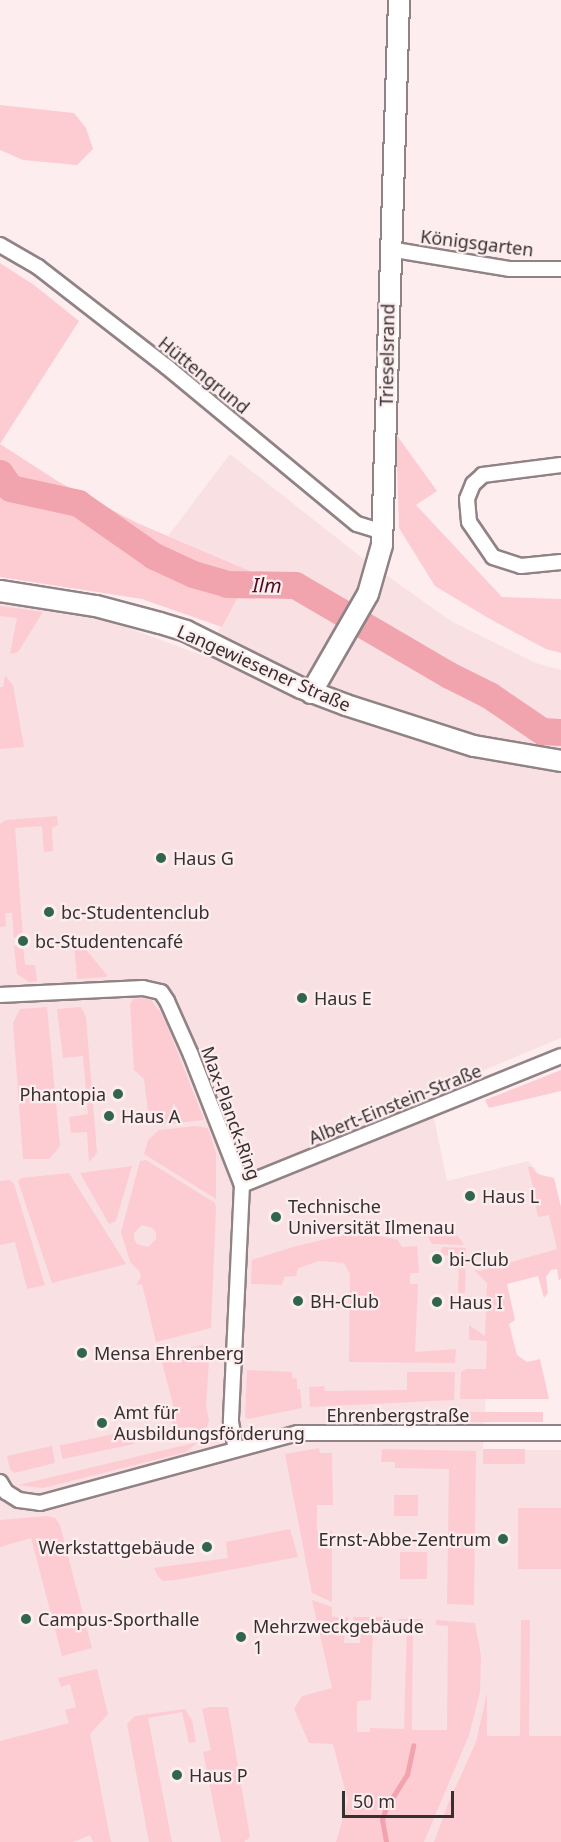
<!DOCTYPE html>
<meta charset="utf-8">
<style>
body{margin:0}
#map{position:relative;width:561px;height:1842px;overflow:hidden;background:#fdedef;font-family:"Noto Sans",sans-serif}
div>[style]{position:absolute}
.built>*{inset:0;background:#f9e0e3}
.green>*{inset:0;background:#fcccd2;transform-origin:0 0}
.stream>*{height:4.5px;margin:-2.25px;padding:0 2.25px;transform-origin:2.25px;border-radius:2.25px;background:#f1a4ae}
.river>*{height:27px;margin:-13.5px;padding:0 13.5px;transform-origin:13.5px;border-radius:13.5px;background:#f1a4ae}
.roads{filter:drop-shadow(2px 0 #918385) drop-shadow(-2px 0 #918385) drop-shadow(0 2px #918385) drop-shadow(0 -2px #918385)}
.street>*{height:14px;margin:-7px;padding:0 7px;transform-origin:7px;border-radius:7px;background:#fff}
.secondary>*{height:20px;margin:-10px;padding:0 10px;transform-origin:10px;border-radius:10px;background:#fff}
.dots>*{width:16px;height:16px;translate:-50% -50%;box-sizing:border-box;border:3px solid #fdedef;border-radius:50%}
span{translate:-50% -50%;white-space:nowrap;text-align:center;line-height:1.15;-webkit-text-stroke:4.5px #fdedef;paint-order:stroke}
.street-label{font-size:18px;color:#363030}
.poi-label{font-size:18px;color:#363030}
.left{translate:0 -50%;text-align:left}
.right{translate:-100% -50%;text-align:right}
.water-label{font-size:20px;color:#4e0b1e;font-style:italic}
.scale{position:absolute;left:342px;top:1791px;width:112px;height:27px;box-sizing:border-box;border:3px solid #363030;border-top:0;padding-left:8px;font-size:18px;line-height:21px;white-space:nowrap;color:#363030;-webkit-text-stroke:4px #fdedef;paint-order:stroke}
</style>
<div id="map">
<div class="built">
<div style="clip-path:polygon(230px 454px,365px 560px,451px 621px,536px 663px,561px 670px,561px 1038px,429px 1093px,447px 1181px,528px 1161px,545px 1180px,560px 1252px,492px 1269px,483px 1450px,561px 1450px,561px 1824px,536px 1842px,0 1842px,0 601px,55px 609px,115px 623px,204px 656px,241px 591px,257px 574px,168px 536px)"></div>
</div>
<div class="green">
<div style="clip-path:polygon(0 105px,74px 113px,86px 128px,93px 149px,77px 165px,23px 160px,0 150px)"></div>
<div style="clip-path:polygon(0 263px,34px 285px,79px 321px,0 444px,59px 482px,137px 523px,257px 574px,241px 591px,222px 627px,142px 599px,0 577px)"></div>
<div style="clip-path:polygon(396px 434px,437px 491px,416px 505px,502px 597px,561px 599px,561px 653px,546px 649px,490px 619px,435px 586px,399px 528px)"></div>
<div style="clip-path:polygon(0 606px,43px 612px,18px 652px,10px 654px,17px 618px,0 616px)"></div>
<div style="clip-path:polygon(5px 675px,13px 685px,24px 747px,0 749px,0 687px,3px 687px)"></div>
<div style="clip-path:polygon(57px 816px,58px 825px,52px 828px,53px 851px,44px 852px,42px 826px,15px 828px,23px 937px,14px 938px,12px 913px,5px 913px,6px 926px,0 927px,0 824px,6px 820px)"></div>
<div style="clip-path:polygon(73px 934px,107px 975px,106px 977px,77px 979px)"></div>
<div style="clip-path:polygon(23px 945px,25px 965px,35px 965px,37px 981px,29px 982px,17px 974px,14px 946px)"></div>
<div style="clip-path:polygon(141px 998px,151px 1000px,164px 1017px,204px 1120px,158px 1125px,148px 1112px,144px 1079px,134px 1070px,130px 1005px,133px 999px)"></div>
<div style="clip-path:polygon(47px 1007px,60px 1146px,49px 1159px,23px 1159px,13px 1023px,20px 1009px)"></div>
<div style="clip-path:polygon(81px 1007px,86px 1017px,97px 1153px,89px 1162px,87px 1132px,71px 1133px,69px 1117px,88px 1114px,83px 1056px,63px 1058px,57px 1009px)"></div>
<div style="clip-path:polygon(561px 1070px,561px 1091px,489px 1108px,485px 1100px)"></div>
<div style="clip-path:polygon(195px 1126px,208px 1128px,216px 1153px,216px 1199px,144px 1154px,148px 1140px,159px 1130px)"></div>
<div style="clip-path:polygon(evenodd,146px 1160px,215px 1203px,216px 1208px,211px 1328px,156px 1342px,142px 1284px,136px 1285px,141px 1277px,139px 1271px,130px 1262px,121px 1232px,140px 1161px,146px 1160px,142px 1225px,153px 1228px,156px 1233px,156px 1239px,148px 1247px,137px 1244px,134px 1239px,134px 1233px,142px 1225px)"></div>
<div style="clip-path:polygon(132px 1166px,116px 1221px,109px 1224px,80px 1173px)"></div>
<div style="clip-path:polygon(528px 1167px,532px 1167px,537px 1174px,554px 1178px,561px 1207px,561px 1278px,559px 1281px,557px 1269px,551px 1270px,546px 1277px,548px 1293px,544px 1298px,538px 1276px,507px 1284px,515px 1320px,509px 1324px,517px 1355px,527px 1362px,540px 1359px,549px 1399px,460px 1399px,461px 1372px,467px 1369px,486px 1369px,487px 1341px,470px 1340px,469px 1338px,469px 1325px,485px 1336px,487px 1283px,474px 1270px,480px 1271px,557px 1249px,549px 1215px,538px 1217px,535px 1203px,537px 1202px)"></div>
<div style="clip-path:polygon(69px 1173px,126px 1264px,52px 1283px,18px 1181px,21px 1178px)"></div>
<div style="clip-path:polygon(10px 1180px,14px 1184px,45px 1285px,27px 1289px,15px 1242px,0 1245px,0 1181px)"></div>
<div style="clip-path:polygon(443px 1230px,458px 1236px,464px 1245px,432px 1244px,426px 1233px)"></div>
<div style="clip-path:polygon(360px 1231px,398px 1240px,402px 1247px,417px 1246px,419px 1273px,410px 1273px,410px 1284px,418px 1284px,415px 1352px,456px 1349px,455px 1363px,349px 1362px,350px 1274px,344px 1263px,319px 1261px,298px 1268px,296px 1276px,284px 1277px,282px 1285px,251px 1284px,252px 1260px,293px 1247px)"></div>
<div style="clip-path:polygon(443px 1247px,466px 1248px,465px 1293px,458px 1293px,459px 1256px,441px 1255px,439px 1253px)"></div>
<div style="clip-path:polygon(210px 1343px,206px 1407px,209px 1420px,207px 1427px,196px 1435px,176px 1439px,169px 1414px,175px 1412px,160px 1355px)"></div>
<div style="clip-path:polygon(247px 1370px,292px 1372px,292px 1378px,297px 1379px,297px 1389px,300px 1389px,302px 1408px,248px 1419px,245px 1417px)"></div>
<div style="clip-path:polygon(407px 1372px,455px 1372px,454px 1400px,310px 1407px,309px 1387px,324px 1386px,325px 1391px,407px 1390px)"></div>
<div style="left:427px;top:1412px;width:116px;height:10px"></div>
<div style="left:132px;top:1430px;width:14px;height:74px;rotate:78deg"></div>
<div style="clip-path:polygon(198px 1442px,186px 1452px,43px 1488px,18px 1485px)"></div>
<div style="clip-path:polygon(52px 1446px,55px 1463px,14px 1473px,10px 1469px,7px 1456px)"></div>
<div style="clip-path:polygon(319px 1448px,320px 1453px,332px 1453px,333px 1505px,317px 1505px,317px 1531px,332px 1531px,332px 1602px,312px 1593px,285px 1454px)"></div>
<div style="clip-path:polygon(382px 1449px,476px 1451px,474px 1605px,447px 1604px,449px 1469px,395px 1468px,395px 1462px,381px 1462px)"></div>
<div style="left:525px;top:1449px;width:15px;height:42px;rotate:90deg"></div>
<div style="left:394px;top:1495px;width:24px;height:21px"></div>
<div style="left:518px;top:1508px;width:43px;height:61px"></div>
<div style="clip-path:polygon(47px 1516px,55px 1518px,60px 1525px,92px 1648px,62px 1656px,31px 1538px,0 1547px,0 1520px)"></div>
<div style="clip-path:polygon(290px 1529px,298px 1557px,176px 1580px,163px 1581px,157px 1575px,154px 1568px,228px 1558px,226px 1542px)"></div>
<div style="left:400px;top:1552px;width:27px;height:27px"></div>
<div style="clip-path:polygon(312px 1600px,332px 1607px,332px 1617px,348px 1617px,350px 1627px,345px 1627px,344px 1643px,360px 1643px,361px 1628px,354px 1627px,353px 1617px,383px 1617px,383px 1624px,373px 1625px,371px 1700px,357px 1701px,357px 1732px,370px 1732px,370px 1728px,404px 1729px,407px 1625px,398px 1625px,398px 1619px,422px 1619px,422px 1625px,413px 1625px,412px 1730px,447px 1730px,448px 1626px,436px 1625px,436px 1620px,475px 1623px,481px 1656px,480px 1692px,469px 1735px,424px 1842px,336px 1842px,348px 1801px,333px 1744px,309px 1743px,294px 1709px,302px 1696px,332px 1688px)"></div>
<div style="clip-path:polygon(521px 1620px,530px 1620px,529px 1736px,561px 1736px,561px 1718px,561px 1842px,434px 1842px,448px 1804px,476px 1742px,487px 1693px,487px 1736px,520px 1736px)"></div>
<div style="clip-path:polygon(97px 1669px,108px 1714px,90px 1734px,111px 1842px,93px 1842px,90px 1835px,73px 1842px,0 1842px,0 1741px,69px 1723px,65px 1710px,76px 1707px,70px 1684px,61px 1687px,58px 1678px)"></div>
<div style="clip-path:polygon(210px 1707px,228px 1707px,250px 1837px,244px 1842px,221px 1842px,203px 1752px,211px 1750px,202px 1709px)"></div>
<div style="clip-path:polygon(185px 1709px,192px 1720px,196px 1742px,189px 1743px,182px 1712px,148px 1718px,172px 1842px,149px 1842px,127px 1724px,135px 1716px)"></div>
</div>
<div class="stream">
<div style="left:386px;top:1842px;width:22px;rotate:-100deg"></div>
<div style="left:382px;top:1820px;width:13px;rotate:-72deg"></div>
<div style="left:386px;top:1808px;width:39px;rotate:-58deg"></div>
<div style="left:407px;top:1775px;width:30px;rotate:-78deg"></div>
</div>
<div class="river">
<div style="left:0;top:473px;width:18px;rotate:56deg"></div>
<div style="left:10px;top:488px;width:70px;rotate:12.4deg"></div>
<div style="left:78px;top:503px;width:93px;rotate:34.9deg"></div>
<div style="left:154px;top:556px;width:43px;rotate:24.8deg"></div>
<div style="left:193px;top:574px;width:35px;rotate:16deg"></div>
<div style="left:227px;top:584px;width:68px;rotate:0.8deg"></div>
<div style="left:295px;top:585px;width:178px;rotate:30.3deg"></div>
<div style="left:449px;top:675px;width:45px;rotate:26.6deg"></div>
<div style="left:489px;top:695px;width:64px;rotate:34.2deg"></div>
<div style="left:542px;top:731px;width:19px;rotate:3deg"></div>
</div>
<div class="roads">
<div class="street">
<div style="left:0;top:245px;width:44px;rotate:30.1deg"></div>
<div style="left:38px;top:267px;width:163px;rotate:37.8deg"></div>
<div style="left:167px;top:367px;width:246px;rotate:39.6deg"></div>
<div style="left:357px;top:524px;width:28px;rotate:17deg"></div>
<div style="left:389px;top:249px;width:123px;rotate:9.4deg"></div>
<div style="left:510px;top:269px;width:51px"></div>
<div style="left:561px;top:465px;width:79px;rotate:172.7deg"></div>
<div style="left:483px;top:475px;width:13px;rotate:138deg"></div>
<div style="left:473px;top:484px;width:16px;rotate:112deg"></div>
<div style="left:467px;top:499px;width:23px;rotate:85deg"></div>
<div style="left:469px;top:522px;width:42px;rotate:55.6deg"></div>
<div style="left:493px;top:557px;width:29px;rotate:18deg"></div>
<div style="left:521px;top:566px;width:40px;rotate:-5.7deg"></div>
<div style="left:0;top:995px;width:143px;rotate:-2.8deg"></div>
<div style="left:143px;top:988px;width:18px;rotate:13deg"></div>
<div style="left:161px;top:992px;width:11px;rotate:56deg"></div>
<div style="left:167px;top:1001px;width:59px;rotate:66deg"></div>
<div style="left:191px;top:1055px;width:140px;rotate:68.6deg"></div>
<div style="left:242px;top:1185px;width:237px;rotate:92.7deg"></div>
<div style="left:231px;top:1422px;width:27px;rotate:80deg"></div>
<div style="left:242px;top:1185px;width:344px;rotate:-22deg"></div>
<div style="left:0;top:1482px;width:12px;rotate:59deg"></div>
<div style="left:6px;top:1492px;width:15px;rotate:32deg"></div>
<div style="left:19px;top:1500px;width:21px;rotate:8deg"></div>
<div style="left:40px;top:1503px;width:267px;rotate:-15.2deg"></div>
<div style="left:298px;top:1433px;width:263px"></div>
</div>
<div class="secondary">
<div style="left:0;top:591px;width:97px;rotate:8.9deg"></div>
<div style="left:96px;top:606px;width:66px;rotate:14.9deg"></div>
<div style="left:160px;top:623px;width:27px;rotate:17deg"></div>
<div style="left:186px;top:631px;width:128px;rotate:26.4deg"></div>
<div style="left:301px;top:688px;width:48px;rotate:20.7deg"></div>
<div style="left:346px;top:705px;width:134px;rotate:17.8deg"></div>
<div style="left:474px;top:746px;width:88px;rotate:9.8deg"></div>
<div style="left:311px;top:693px;width:114px;rotate:-60.1deg"></div>
<div style="left:368px;top:594px;width:51px;rotate:-74.1deg"></div>
<div style="left:382px;top:545px;width:545px;rotate:-88.21deg"></div>
</div>
</div>
<div class="dots">
<div style="left:161px;top:858px;background:#31664c"></div>
<div style="left:49px;top:912px;background:#31664c"></div>
<div style="left:23px;top:941px;background:#31664c"></div>
<div style="left:302px;top:998px;background:#31664c"></div>
<div style="left:118px;top:1094px;background:#31664c"></div>
<div style="left:109px;top:1116px;background:#31664c"></div>
<div style="left:470px;top:1196px;background:#31664c"></div>
<div style="left:276px;top:1217px;background:#31664c"></div>
<div style="left:437px;top:1259px;background:#31664c"></div>
<div style="left:298px;top:1301px;background:#31664c"></div>
<div style="left:437px;top:1302px;background:#31664c"></div>
<div style="left:82px;top:1353px;background:#31664c"></div>
<div style="left:102px;top:1423px;background:#31664c"></div>
<div style="left:503px;top:1539px;background:#31664c"></div>
<div style="left:207px;top:1547px;background:#31664c"></div>
<div style="left:26px;top:1619px;background:#31664c"></div>
<div style="left:241px;top:1637px;background:#31664c"></div>
<div style="left:177px;top:1775px;background:#31664c"></div>
</div>
<div class="street-label">
<span style="left:477px;top:243px;rotate:7deg">Königsgarten</span>
<span style="left:387px;top:355px;rotate:-89deg">Trieselsrand</span>
<span style="left:204px;top:375px;rotate:39deg">Hüttengrund</span>
<span style="left:264px;top:668px;rotate:24deg">Langewiesener Straße</span>
<span style="left:395px;top:1104px;rotate:-22deg">Albert-Einstein-Straße</span>
<span style="left:231px;top:1113px;rotate:70deg">Max-Planck-Ring</span>
<span style="left:398px;top:1415px">Ehrenbergstraße</span>
</div>
<div class="poi-label">
<span class="left" style="left:173px;top:858px">Haus G</span>
<span class="left" style="left:61px;top:912px">bc-Studentenclub</span>
<span class="left" style="left:35px;top:941px">bc-Studentencafé</span>
<span class="left" style="left:314px;top:998px">Haus E</span>
<span class="right" style="left:106px;top:1094px">Phantopia</span>
<span class="left" style="left:121px;top:1116px">Haus A</span>
<span class="left" style="left:482px;top:1196px">Haus L</span>
<span class="left" style="left:288px;top:1217px">Technische<br>Universität Ilmenau</span>
<span class="left" style="left:449px;top:1259px">bi-Club</span>
<span class="left" style="left:310px;top:1301px">BH-Club</span>
<span class="left" style="left:449px;top:1302px">Haus I</span>
<span class="left" style="left:94px;top:1353px">Mensa Ehrenberg</span>
<span class="left" style="left:114px;top:1423px">Amt für<br>Ausbildungsförderung</span>
<span class="right" style="left:491px;top:1539px">Ernst-Abbe-Zentrum</span>
<span class="right" style="left:195px;top:1547px">Werkstattgebäude</span>
<span class="left" style="left:38px;top:1619px">Campus-Sporthalle</span>
<span class="left" style="left:253px;top:1637px">Mehrzweckgebäude<br>1</span>
<span class="left" style="left:189px;top:1775px">Haus P</span>
</div>
<div class="water-label">
<span style="left:267px;top:585px;rotate:1deg">Ilm</span>
</div>
<div class="scale">50 m</div>
</div>
